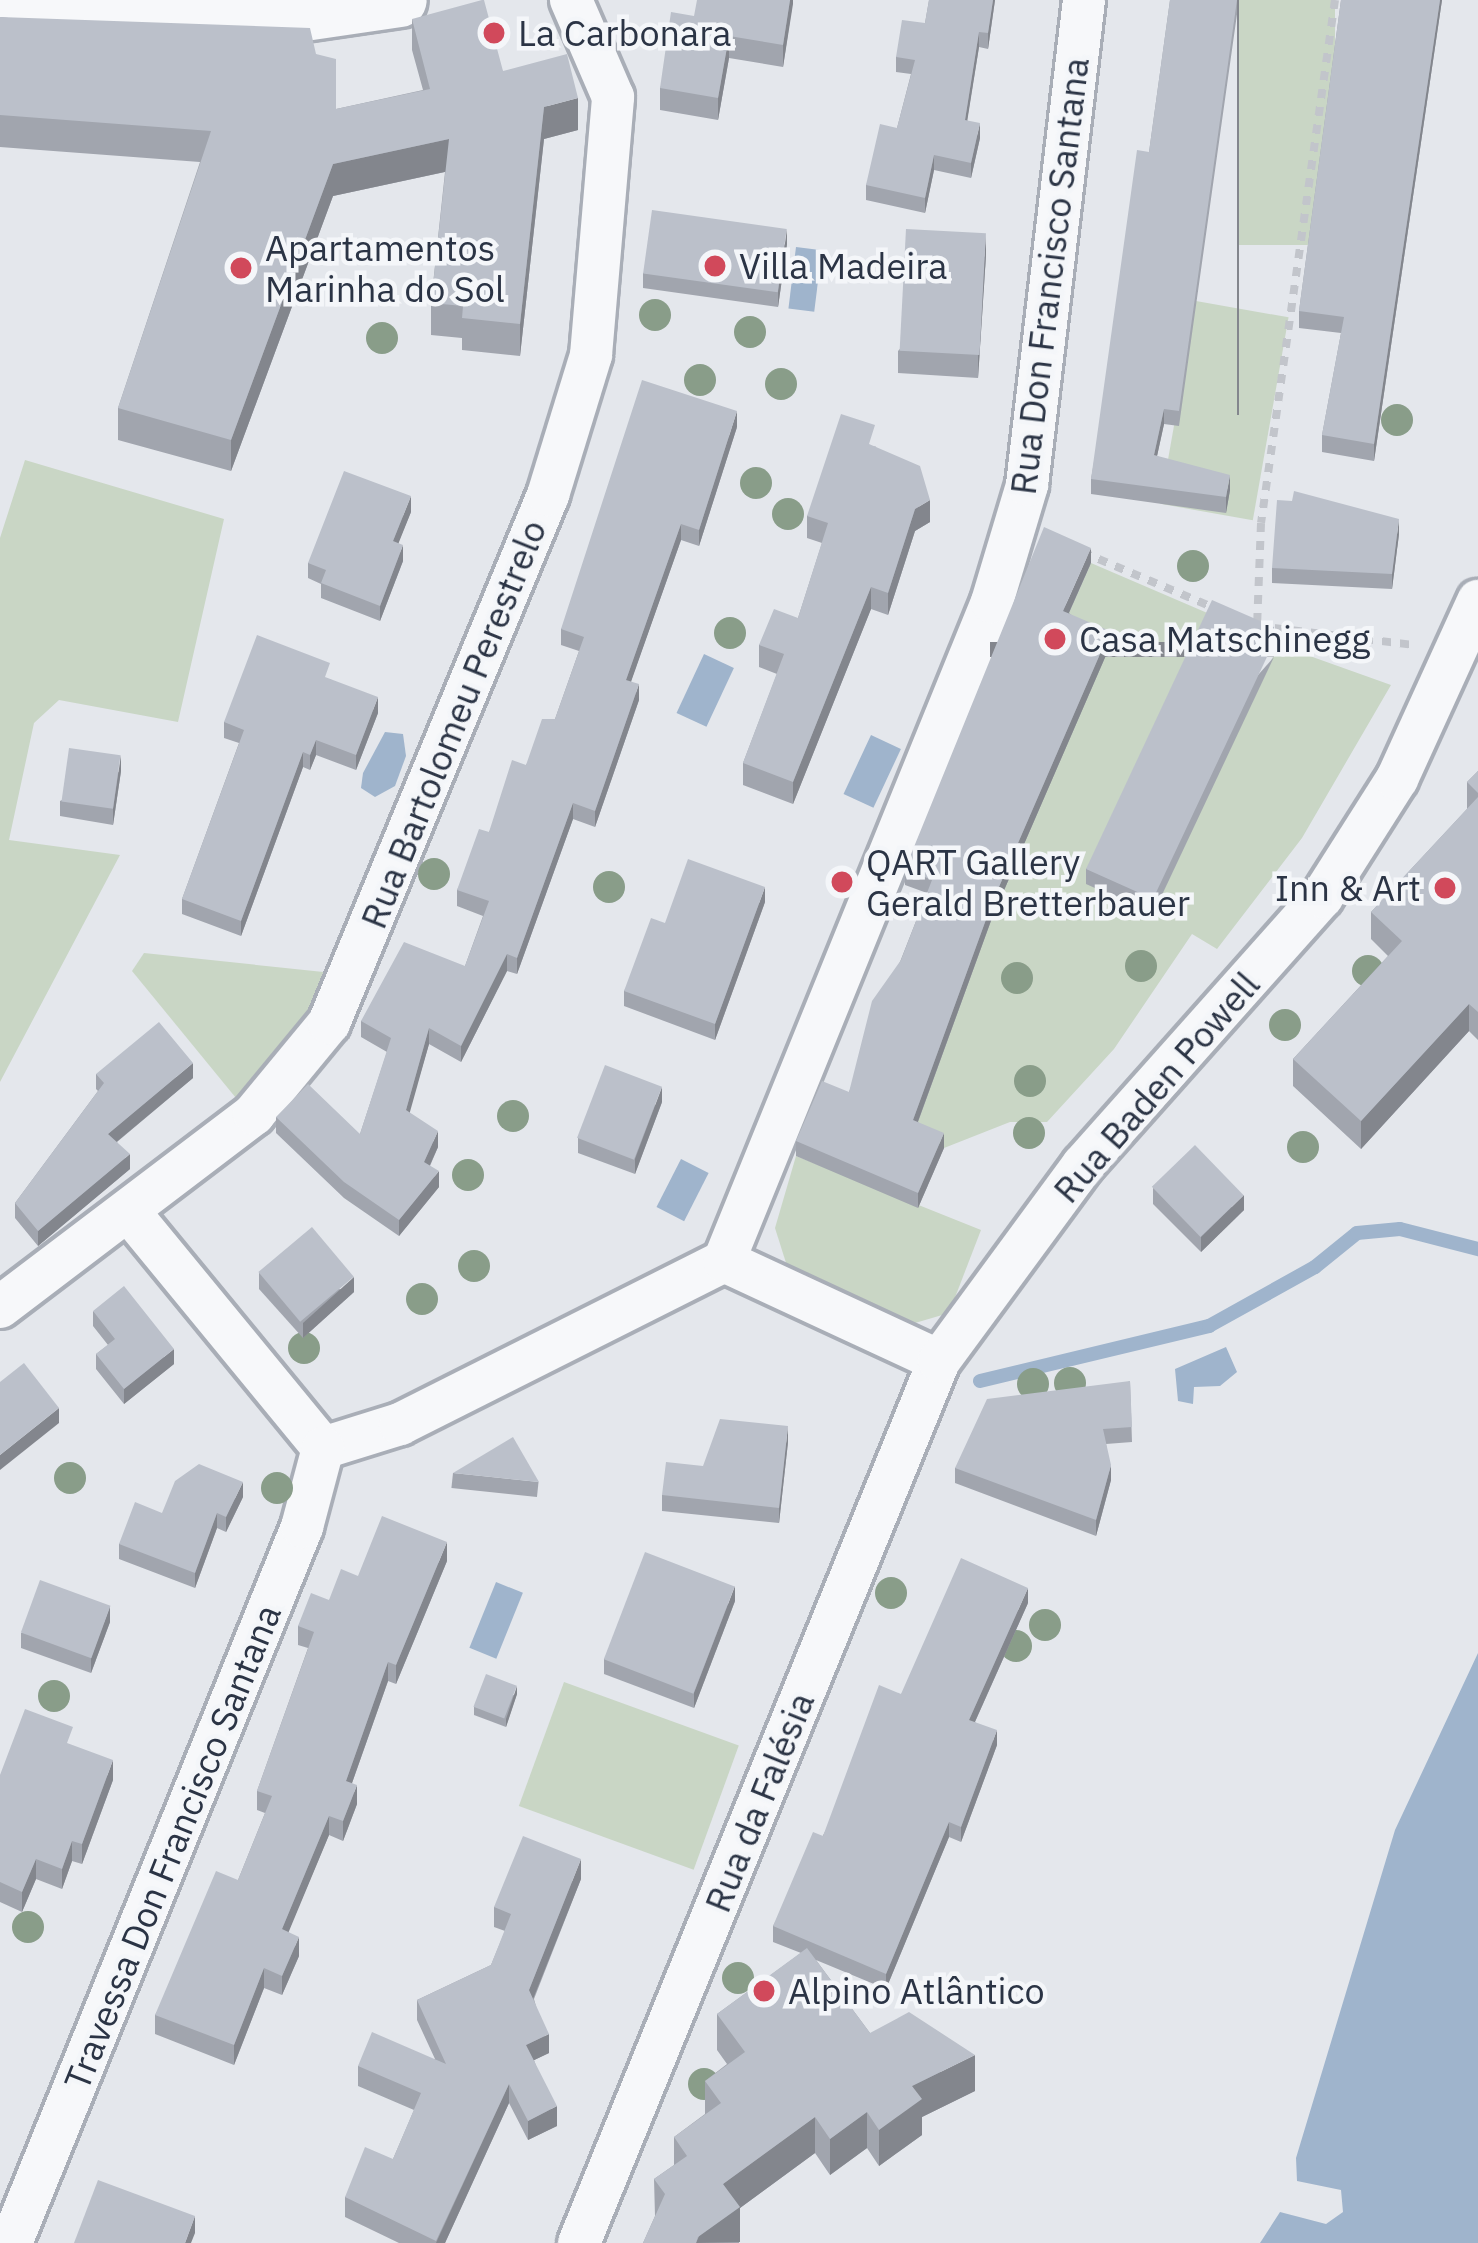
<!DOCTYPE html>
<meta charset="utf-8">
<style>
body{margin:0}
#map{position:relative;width:1478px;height:2243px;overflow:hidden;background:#e4e7ec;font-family:"IBM Plex Sans",sans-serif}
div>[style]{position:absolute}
.green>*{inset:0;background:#c9d6c5;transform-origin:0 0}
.water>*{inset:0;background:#9fb4cc;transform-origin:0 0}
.stream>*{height:14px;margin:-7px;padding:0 7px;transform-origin:7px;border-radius:7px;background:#9fb4cc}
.path>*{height:8px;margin-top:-4px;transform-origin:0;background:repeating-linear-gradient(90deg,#c2c5cb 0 9px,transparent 0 18px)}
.roads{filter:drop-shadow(3px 0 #a9aeb7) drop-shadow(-3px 0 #a9aeb7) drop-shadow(0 3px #a9aeb7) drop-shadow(0 -3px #a9aeb7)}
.minor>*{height:42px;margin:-21px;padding:0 21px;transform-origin:21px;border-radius:21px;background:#f7f8fa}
.tertiary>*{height:54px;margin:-27px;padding:0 27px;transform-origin:27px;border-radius:27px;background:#f7f8fa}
.trees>*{width:32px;height:32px;margin:-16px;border-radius:50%;background:#899d89}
.wall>*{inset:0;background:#a1a5ae;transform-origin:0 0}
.shaded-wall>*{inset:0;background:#83868d;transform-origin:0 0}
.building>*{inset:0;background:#bbc0ca;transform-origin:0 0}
.dots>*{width:33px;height:33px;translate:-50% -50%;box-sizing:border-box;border:6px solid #f4f6f9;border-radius:50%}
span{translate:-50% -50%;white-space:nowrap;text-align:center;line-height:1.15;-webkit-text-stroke:9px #f4f6f9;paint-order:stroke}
.poi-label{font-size:36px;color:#2b3445}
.left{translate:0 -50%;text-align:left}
.right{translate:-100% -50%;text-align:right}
.street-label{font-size:36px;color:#2b3445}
</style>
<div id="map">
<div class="green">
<div style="left:1238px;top:0;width:97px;height:245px"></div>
<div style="left:1196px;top:301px;width:94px;height:206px;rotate:10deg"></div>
<div style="clip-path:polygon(25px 460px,224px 519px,178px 722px,59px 700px,34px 723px,9px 840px,120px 855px,0 1082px,0 538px)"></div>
<div style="clip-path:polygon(1091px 563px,1212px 615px,1234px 733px,1279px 645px,1391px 685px,1302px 838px,1217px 949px,1192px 934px,1114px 1049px,1047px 1122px,1010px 1122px,944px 1148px,913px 1135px,1063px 626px)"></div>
<div style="clip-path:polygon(144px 953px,333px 973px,306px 1018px,236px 1098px,132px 971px)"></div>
<div style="clip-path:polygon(796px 1156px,981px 1230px,949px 1313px,915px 1323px,787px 1266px,775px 1228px)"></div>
<div style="left:564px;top:1682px;width:186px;height:132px;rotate:20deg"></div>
</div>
<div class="water">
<div style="left:796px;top:247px;width:26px;height:62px;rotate:7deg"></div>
<div style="left:704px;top:654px;width:33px;height:65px;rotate:25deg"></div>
<div style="clip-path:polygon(385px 732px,403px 734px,406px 756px,395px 786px,375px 797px,361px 788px,363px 773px)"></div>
<div style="left:871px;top:735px;width:33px;height:65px;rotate:25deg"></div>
<div style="left:681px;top:1159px;width:31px;height:54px;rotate:27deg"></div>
<div style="clip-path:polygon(1226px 1347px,1237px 1372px,1220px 1386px,1194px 1387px,1193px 1404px,1178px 1401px,1175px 1369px)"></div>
<div style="left:496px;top:1582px;width:29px;height:71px;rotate:22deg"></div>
<div style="clip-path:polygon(1478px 1653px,1478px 2243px,1260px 2243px,1280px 2212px,1326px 2224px,1343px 2212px,1341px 2190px,1297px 2181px,1296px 2158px,1395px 1830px)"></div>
</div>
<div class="stream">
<div style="left:980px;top:1381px;width:236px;rotate:-13.5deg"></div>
<div style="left:1209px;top:1326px;width:121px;rotate:-29.1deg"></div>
<div style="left:1315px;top:1267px;width:54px;rotate:-39deg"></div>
<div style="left:1357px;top:1233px;width:43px;rotate:-5.3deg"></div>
<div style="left:1400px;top:1229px;width:81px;rotate:14.4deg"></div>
</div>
<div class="path">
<div style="left:1335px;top:0;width:528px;rotate:98.05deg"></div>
<div style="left:1261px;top:523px;width:103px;rotate:92.2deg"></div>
<div style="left:1257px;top:626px;width:159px;rotate:6.9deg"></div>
<div style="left:1082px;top:552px;width:147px;rotate:22.9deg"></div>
</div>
<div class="roads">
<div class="minor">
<div style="left:130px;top:1213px;width:304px;rotate:50.6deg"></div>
<div style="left:323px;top:1448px;width:81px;rotate:-17.3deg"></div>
<div style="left:400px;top:1424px;width:363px;rotate:-26.7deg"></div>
<div style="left:724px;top:1261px;width:711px;rotate:-67.87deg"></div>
<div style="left:992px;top:602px;width:122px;rotate:-73.3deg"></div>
<div style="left:1027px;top:485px;width:488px;rotate:-83.3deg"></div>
<div style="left:724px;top:1261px;width:237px;rotate:24.9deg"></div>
<div style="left:0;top:1307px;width:319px;rotate:-37.2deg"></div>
<div style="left:254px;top:1114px;width:118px;rotate:-50.5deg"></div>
<div style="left:329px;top:1023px;width:572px;rotate:-67.47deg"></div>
<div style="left:548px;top:495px;width:146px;rotate:-72.9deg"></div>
<div style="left:591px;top:355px;width:259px;rotate:-85.1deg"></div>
<div style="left:613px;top:97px;width:106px;rotate:-113.4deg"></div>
<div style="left:11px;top:2243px;width:773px;rotate:-67.88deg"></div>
<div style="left:302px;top:1527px;width:82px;rotate:-75.1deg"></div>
<div style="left:579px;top:2243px;width:953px;rotate:-67.8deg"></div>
<div style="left:939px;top:1361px;width:243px;rotate:-53.7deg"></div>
<div style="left:1083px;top:1165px;width:359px;rotate:-48.3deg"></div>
<div style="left:1322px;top:897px;width:140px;rotate:-57.6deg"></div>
<div style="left:1397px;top:779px;width:196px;rotate:-65.5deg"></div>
</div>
<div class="tertiary">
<div style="left:0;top:8px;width:270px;rotate:2.3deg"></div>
<div style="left:270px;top:19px;width:131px;rotate:-8.3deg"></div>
</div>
</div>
<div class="trees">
<div style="left:655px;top:315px"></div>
<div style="left:750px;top:332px"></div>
<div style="left:382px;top:338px"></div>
<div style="left:700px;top:380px"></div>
<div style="left:781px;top:384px"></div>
<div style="left:1397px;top:420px"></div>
<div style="left:756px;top:483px"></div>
<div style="left:788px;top:514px"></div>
<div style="left:1193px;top:566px"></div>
<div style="left:730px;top:633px"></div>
<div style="left:434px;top:874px"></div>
<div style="left:609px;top:887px"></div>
<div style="left:1141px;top:966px"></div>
<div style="left:1368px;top:971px"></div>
<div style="left:1017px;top:978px"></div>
<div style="left:1285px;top:1025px"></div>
<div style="left:1030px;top:1081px"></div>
<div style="left:513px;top:1116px"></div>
<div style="left:1029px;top:1133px"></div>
<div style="left:1303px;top:1147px"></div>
<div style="left:468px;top:1175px"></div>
<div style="left:474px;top:1266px"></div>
<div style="left:422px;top:1299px"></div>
<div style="left:304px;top:1348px"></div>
<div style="left:1070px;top:1383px"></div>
<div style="left:1033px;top:1384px"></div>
<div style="left:70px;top:1478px"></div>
<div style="left:277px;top:1488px"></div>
<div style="left:891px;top:1593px"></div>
<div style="left:1045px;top:1625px"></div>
<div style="left:1016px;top:1646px"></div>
<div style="left:54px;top:1696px"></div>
<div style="left:28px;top:1927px"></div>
<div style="left:738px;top:1978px"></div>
<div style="left:704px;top:2084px"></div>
</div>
<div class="wall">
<div style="clip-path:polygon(793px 0,783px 67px,729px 58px,718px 120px,660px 110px,660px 88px,694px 16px)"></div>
<div style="clip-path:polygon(929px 0,995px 0,988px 49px,979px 47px,967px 120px,980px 138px,971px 178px,934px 170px,925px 213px,866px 200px,866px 185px,897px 128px,911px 74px,896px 72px,896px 57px,925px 23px)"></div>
<div style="clip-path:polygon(1170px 0,1239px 0,1179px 426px,1164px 424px,1157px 456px,1230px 490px,1226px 513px,1091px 494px,1091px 479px,1149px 152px)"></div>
<div style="clip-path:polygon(1341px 0,1442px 0,1374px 461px,1322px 452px,1322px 435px,1341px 333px,1299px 328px,1299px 311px)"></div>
<div style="clip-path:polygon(0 17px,316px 54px,336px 109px,423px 90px,412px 50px,412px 19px,503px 71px,578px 130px,544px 139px,520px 356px,462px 350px,462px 338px,431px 335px,431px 303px,445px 172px,333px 196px,231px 471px,118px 440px,118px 408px,200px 162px,0 147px)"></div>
<div style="clip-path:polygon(787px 244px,778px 307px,643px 288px,643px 273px)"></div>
<div style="clip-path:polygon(986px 255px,978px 378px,898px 373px,898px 351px)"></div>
<div style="clip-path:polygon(737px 427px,699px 546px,681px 540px,631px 681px,639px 700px,595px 827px,573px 819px,517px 974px,507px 971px,461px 1062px,429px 1044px,409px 1112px,438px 1147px,430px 1166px,439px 1187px,399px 1236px,344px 1198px,276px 1133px,276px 1117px,360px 1134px,387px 1052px,361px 1037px,361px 1021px,465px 966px,483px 916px,457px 906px,457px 890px,526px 765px,555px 719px,579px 651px,561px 645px,561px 629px)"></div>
<div style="clip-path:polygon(875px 446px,930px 522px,915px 531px,888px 615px,871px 609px,793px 804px,743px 785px,743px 763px,777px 674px,759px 667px,759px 645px,798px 618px,822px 543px,807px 538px,807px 516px)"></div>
<div style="clip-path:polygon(411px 512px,398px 543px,403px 561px,380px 621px,321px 598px,321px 584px,308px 578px,308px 563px)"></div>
<div style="clip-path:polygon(1399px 534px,1392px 589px,1272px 583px,1272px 568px)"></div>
<div style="clip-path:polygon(1091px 563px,1069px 613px,1110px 646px,992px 918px,918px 1122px,944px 1148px,918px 1208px,796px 1156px,796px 1141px,849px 1092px,927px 893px,905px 885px,905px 869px)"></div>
<div style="clip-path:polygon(1274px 657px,1153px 914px,1086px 884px,1086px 869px)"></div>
<div style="clip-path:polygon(330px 679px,378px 713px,356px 770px,316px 755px,310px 770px,303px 767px,241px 936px,182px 914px,182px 899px,239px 743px,224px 738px,224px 722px)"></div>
<div style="clip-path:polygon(121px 771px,113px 825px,60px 816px,60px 801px)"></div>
<div style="clip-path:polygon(1478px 771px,1478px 1040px,1469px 1031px,1361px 1149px,1293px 1086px,1293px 1059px,1388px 956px,1371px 939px,1371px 912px,1467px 809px,1467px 782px)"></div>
<div style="clip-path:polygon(765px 902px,715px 1040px,624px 1006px,624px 991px,665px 923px)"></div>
<div style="clip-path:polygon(96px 1074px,193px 1078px,117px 1142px,130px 1169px,38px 1246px,15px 1218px,15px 1203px,98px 1091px,96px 1089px)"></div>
<div style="clip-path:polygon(662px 1102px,635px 1174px,578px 1153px,578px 1138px)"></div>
<div style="clip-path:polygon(1153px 1188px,1244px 1210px,1201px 1252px,1153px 1204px)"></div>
<div style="clip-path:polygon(259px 1273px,354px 1292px,303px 1338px,259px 1289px)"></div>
<div style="clip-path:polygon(93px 1311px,174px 1364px,124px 1404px,96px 1369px,96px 1354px,108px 1345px,93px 1326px)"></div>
<div style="clip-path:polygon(1130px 1381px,1132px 1442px,1106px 1444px,1111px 1480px,1096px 1536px,955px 1483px,955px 1468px)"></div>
<div style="clip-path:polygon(788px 1442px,779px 1523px,662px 1511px,662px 1495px)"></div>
<div style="left:453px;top:1473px;width:86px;height:15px;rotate:6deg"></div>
<div style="clip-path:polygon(243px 1497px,226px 1532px,217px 1528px,195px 1588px,119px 1559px,119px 1544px,162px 1513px)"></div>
<div style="clip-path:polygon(447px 1561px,396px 1684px,388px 1681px,352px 1783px,357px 1804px,343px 1841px,329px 1835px,288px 1932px,299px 1956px,282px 1995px,264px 1988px,234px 2065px,155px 2034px,155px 2015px,238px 1880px,265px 1813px,257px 1810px,257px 1791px,308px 1648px,298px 1645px,298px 1626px,358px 1576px)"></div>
<div style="clip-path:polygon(735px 1601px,694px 1708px,604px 1674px,604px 1659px)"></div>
<div style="clip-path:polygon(1028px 1603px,975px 1722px,997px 1745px,961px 1842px,949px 1837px,886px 1989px,816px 1960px,870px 2033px,975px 2091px,922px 2117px,922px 2135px,879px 2166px,867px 2148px,830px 2175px,815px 2153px,740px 2208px,739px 2243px,643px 2243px,655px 2216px,654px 2179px,674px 2165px,674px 2137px,705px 2114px,705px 2081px,727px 2064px,717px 2050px,717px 2014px,801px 1953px,773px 1942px,773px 1926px,901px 1694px)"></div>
<div style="clip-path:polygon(110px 1622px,91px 1673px,21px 1648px,21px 1633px)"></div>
<div style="clip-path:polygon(517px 1694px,506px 1727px,474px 1715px,474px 1707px)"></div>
<div style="clip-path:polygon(73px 1746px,113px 1780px,82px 1864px,72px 1861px,62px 1889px,36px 1879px,22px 1912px,0 1902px,0 1775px)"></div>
<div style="clip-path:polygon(581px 1879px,534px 1999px,549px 2053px,534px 2060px,557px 2126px,528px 2140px,509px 2103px,445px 2243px,399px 2243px,345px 2217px,345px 2197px,393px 2159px,414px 2110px,358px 2086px,358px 2066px,435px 2059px,417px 2020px,417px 2000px,491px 1965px,505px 1931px,494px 1927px,494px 1907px)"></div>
</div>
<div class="shaded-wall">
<div style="clip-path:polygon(790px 0,793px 0,793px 4px,783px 67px,783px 45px)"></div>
<div style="clip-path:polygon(993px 0,995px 0,988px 49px,988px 33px)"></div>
<div style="left:1237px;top:0;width:2px;height:415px"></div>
<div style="clip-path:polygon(1440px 0,1442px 0,1374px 461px,1374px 444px)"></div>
<div style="clip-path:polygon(979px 32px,979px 47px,965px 135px,965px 120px)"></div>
<div style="clip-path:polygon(729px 36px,729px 58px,718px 120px,718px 98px)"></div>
<div style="clip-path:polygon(578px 98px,578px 130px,544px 139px,520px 356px,520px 324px,544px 107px)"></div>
<div style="clip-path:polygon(980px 123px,980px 138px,971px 178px,971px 163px)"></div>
<div style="clip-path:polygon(449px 139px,449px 171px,333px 196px,231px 471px,231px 440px,333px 164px)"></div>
<div style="clip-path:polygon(934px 155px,934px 170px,925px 213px,925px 198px)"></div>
<div style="clip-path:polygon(787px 229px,787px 244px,778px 307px,778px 292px)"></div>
<div style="clip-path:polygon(986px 233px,986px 255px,978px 378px,978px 356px)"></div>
<div style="clip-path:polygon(1164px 409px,1164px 424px,1154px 470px,1154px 455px)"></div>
<div style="clip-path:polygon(737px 411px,737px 427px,699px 546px,699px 530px)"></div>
<div style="clip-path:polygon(1230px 475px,1230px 490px,1226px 513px,1226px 497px)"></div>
<div style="clip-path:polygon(411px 496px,411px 512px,393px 557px,393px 541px)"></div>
<div style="clip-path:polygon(930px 500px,930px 522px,915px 531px,888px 615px,888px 593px,915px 509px)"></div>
<div style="clip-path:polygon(1399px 519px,1399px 534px,1392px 589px,1392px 574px)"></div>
<div style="clip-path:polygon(681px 524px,681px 540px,626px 696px,626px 680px)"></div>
<div style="clip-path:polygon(403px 545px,403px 561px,380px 621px,380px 606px)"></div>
<div style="clip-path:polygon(1091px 548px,1091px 563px,1063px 626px,1063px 611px)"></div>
<div style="clip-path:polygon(871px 587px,871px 609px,793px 804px,793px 782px)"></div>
<div style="clip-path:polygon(1110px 631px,1110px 646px,992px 918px,913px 1135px,913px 1120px,992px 903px)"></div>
<div style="left:1274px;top:642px;width:15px;height:284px;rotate:90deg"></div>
<div style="clip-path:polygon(639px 684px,639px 700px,595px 827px,595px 811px)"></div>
<div style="clip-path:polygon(378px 697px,378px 713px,356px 770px,356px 755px)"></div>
<div style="clip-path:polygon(316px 740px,316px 755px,310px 770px,310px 755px)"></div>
<div style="clip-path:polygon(303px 752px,303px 767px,241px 936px,241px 921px)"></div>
<div style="clip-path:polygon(121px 755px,121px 771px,113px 825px,113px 809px)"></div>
<div style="clip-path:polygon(573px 803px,573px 819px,517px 974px,517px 958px)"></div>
<div style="clip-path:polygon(765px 887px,765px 902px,715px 1040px,715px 1024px)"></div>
<div style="clip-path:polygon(507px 954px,507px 971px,461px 1062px,461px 1046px)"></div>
<div style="clip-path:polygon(1469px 1004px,1469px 1031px,1361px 1149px,1361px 1121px)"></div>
<div style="clip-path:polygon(429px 1028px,429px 1044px,406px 1126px,406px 1110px)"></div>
<div style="clip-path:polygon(193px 1063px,193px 1078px,108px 1149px,108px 1134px)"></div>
<div style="clip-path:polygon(662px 1087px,662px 1102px,635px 1174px,635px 1159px)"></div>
<div style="clip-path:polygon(438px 1131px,438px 1147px,424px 1178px,424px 1162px)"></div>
<div style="clip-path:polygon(944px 1133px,944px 1148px,918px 1208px,918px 1193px)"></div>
<div style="clip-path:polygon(130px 1154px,130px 1169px,38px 1246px,38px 1231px)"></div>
<div style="clip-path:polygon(439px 1171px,439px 1187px,399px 1236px,399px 1220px)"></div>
<div style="clip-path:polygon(1244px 1195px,1244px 1210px,1201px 1252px,1201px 1237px)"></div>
<div style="clip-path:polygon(354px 1277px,354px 1292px,303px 1338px,303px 1323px)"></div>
<div style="clip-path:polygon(174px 1349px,174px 1364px,124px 1404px,124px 1389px)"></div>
<div style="clip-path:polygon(59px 1408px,59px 1423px,0 1470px,0 1455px)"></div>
<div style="clip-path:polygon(788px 1426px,788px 1442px,779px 1523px,779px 1508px)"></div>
<div style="clip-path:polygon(1111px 1465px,1111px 1480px,1096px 1536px,1096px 1520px)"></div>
<div style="clip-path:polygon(243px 1482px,243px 1497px,226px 1532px,226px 1517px)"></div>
<div style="clip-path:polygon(217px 1513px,217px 1528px,195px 1588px,195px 1573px)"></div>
<div style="clip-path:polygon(447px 1542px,447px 1561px,396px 1684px,396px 1665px)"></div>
<div style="clip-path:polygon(735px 1586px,735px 1601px,694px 1708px,694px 1693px)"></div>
<div style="clip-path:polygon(1028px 1588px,1028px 1603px,969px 1735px,969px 1720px)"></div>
<div style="clip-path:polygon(110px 1606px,110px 1622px,91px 1673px,91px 1658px)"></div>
<div style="clip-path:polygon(388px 1662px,388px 1681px,346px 1800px,346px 1781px)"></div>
<div style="clip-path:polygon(517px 1686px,517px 1694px,506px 1727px,506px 1719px)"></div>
<div style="clip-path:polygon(997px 1730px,997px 1745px,961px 1842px,961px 1827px)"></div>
<div style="clip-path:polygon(113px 1760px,113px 1780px,82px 1864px,82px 1844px)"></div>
<div style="clip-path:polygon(357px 1785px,357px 1804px,343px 1841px,343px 1821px)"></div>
<div style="clip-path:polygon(329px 1816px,329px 1835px,282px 1948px,282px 1929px)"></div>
<div style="clip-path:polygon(949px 1822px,949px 1837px,886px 1989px,886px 1974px)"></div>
<div style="clip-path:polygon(72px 1841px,72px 1861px,62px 1889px,62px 1869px)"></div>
<div style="clip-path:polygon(36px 1859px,36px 1879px,22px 1912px,22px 1892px)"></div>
<div style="clip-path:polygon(581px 1859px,581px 1879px,529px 2009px,529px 1990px)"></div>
<div style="clip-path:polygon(299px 1937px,299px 1956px,282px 1995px,282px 1976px)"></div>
<div style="clip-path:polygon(264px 1968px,264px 1988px,234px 2065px,234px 2045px)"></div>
<div style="clip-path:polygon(549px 2034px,549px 2053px,526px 2064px,526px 2045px)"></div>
<div style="clip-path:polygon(975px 2055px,975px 2091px,922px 2117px,922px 2135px,879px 2166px,879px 2130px,912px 2086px)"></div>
<div style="clip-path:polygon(509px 2084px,509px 2103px,445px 2243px,436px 2243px)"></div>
<div style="clip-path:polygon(557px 2106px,557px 2126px,528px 2140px,528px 2121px)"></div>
<div style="clip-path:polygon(867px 2112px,867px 2148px,830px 2175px,830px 2139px)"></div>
<div style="clip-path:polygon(815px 2117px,815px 2153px,740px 2208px,740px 2242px,696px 2243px,723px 2184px)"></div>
<div style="clip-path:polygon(195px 2216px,195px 2233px,191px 2243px,185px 2243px)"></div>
</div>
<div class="building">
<div style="clip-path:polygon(482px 0,484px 0,503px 71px,567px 54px,578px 98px,544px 107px,520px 324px,462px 318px,463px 306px,431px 303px,449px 139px,333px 164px,231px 440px,118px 408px,211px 131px,0 115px,0 17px,310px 28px,316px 54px,336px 59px,336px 109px,430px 89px,412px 19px)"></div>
<div style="clip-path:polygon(697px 0,790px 0,783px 45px,729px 36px,718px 98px,660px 88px,671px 12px,694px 16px)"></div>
<div style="clip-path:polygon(929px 0,993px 0,988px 33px,979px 32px,965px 120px,980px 123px,971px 163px,934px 155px,925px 198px,866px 185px,880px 124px,897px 128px,915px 60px,896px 57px,902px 20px,925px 23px)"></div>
<div style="clip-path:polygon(1170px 0,1237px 0,1179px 411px,1164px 409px,1154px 455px,1230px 475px,1226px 497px,1091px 479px,1137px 150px,1149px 152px)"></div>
<div style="clip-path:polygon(1341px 0,1440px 0,1374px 444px,1322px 435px,1344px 317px,1299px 311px)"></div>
<div style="left:652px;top:210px;width:136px;height:64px;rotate:8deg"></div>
<div style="left:906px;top:229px;width:80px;height:122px;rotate:3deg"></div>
<div style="clip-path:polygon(642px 380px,737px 411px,699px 530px,681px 524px,626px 680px,639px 684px,595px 811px,573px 803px,517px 958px,507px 954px,461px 1046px,429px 1028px,406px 1110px,438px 1131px,424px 1162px,439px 1171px,399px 1220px,344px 1182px,276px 1117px,308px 1084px,360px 1134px,391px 1038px,361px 1021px,404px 942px,465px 966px,489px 901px,457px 890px,479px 829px,489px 832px,512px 760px,526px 765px,542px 719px,555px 719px,584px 637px,561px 629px)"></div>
<div style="clip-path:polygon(841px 414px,875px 425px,869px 444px,920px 466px,930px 500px,915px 509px,888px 593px,871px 587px,793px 782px,743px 763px,784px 654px,759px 645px,774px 609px,798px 618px,828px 523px,807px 516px)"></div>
<div style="clip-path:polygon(344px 471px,411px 496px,393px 541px,403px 545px,380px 606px,321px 583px,326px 570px,308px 563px)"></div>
<div style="clip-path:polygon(1294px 491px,1399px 519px,1392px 574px,1272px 568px,1277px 500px,1292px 501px)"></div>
<div style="clip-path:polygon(1044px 527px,1091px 548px,1063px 611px,1110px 631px,992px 903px,913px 1120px,944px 1133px,918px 1193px,796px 1141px,822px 1081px,849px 1092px,872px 1001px,901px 960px,932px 880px,905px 869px)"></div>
<div style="clip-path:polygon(1212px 600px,1274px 627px,1274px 642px,1153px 899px,1086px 869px)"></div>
<div style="clip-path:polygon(257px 635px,330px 663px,325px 677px,378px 697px,356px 755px,316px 740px,310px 755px,303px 752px,241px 921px,182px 899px,244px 730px,224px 722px)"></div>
<div style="left:69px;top:748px;width:52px;height:54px;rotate:8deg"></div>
<div style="clip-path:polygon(1478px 771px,1478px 793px,1467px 782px)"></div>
<div style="clip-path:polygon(1478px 797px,1478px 1012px,1469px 1004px,1361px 1121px,1293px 1059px,1402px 941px,1371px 912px)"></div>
<div style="clip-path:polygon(688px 859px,765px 887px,715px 1024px,624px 991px,651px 918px,665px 923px)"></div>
<div style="clip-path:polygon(159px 1022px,193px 1063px,108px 1134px,130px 1154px,38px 1231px,15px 1203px,104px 1083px,96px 1074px)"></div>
<div style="left:605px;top:1065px;width:61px;height:78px;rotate:21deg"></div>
<div style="left:1195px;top:1145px;width:70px;height:60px;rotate:46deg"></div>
<div style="left:312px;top:1227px;width:65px;height:70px;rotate:50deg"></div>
<div style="clip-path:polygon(124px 1286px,174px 1349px,124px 1389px,96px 1354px,115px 1339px,93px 1311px)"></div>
<div style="clip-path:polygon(24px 1363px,59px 1408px,0 1455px,0 1382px)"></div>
<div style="clip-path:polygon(1130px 1381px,1132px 1427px,1103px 1429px,1111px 1465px,1096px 1520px,955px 1468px,987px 1399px)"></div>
<div style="clip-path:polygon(720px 1419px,788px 1426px,779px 1508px,662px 1495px,666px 1462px,703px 1466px)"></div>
<div style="clip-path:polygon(513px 1437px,539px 1482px,453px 1473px)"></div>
<div style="clip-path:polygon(199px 1464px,243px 1482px,226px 1517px,217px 1513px,195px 1573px,119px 1544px,135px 1502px,162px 1513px,175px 1481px)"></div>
<div style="clip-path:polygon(382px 1516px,447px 1542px,396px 1665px,388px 1662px,346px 1781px,357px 1785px,343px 1821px,329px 1816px,282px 1929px,299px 1937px,282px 1976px,264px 1968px,234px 2045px,155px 2015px,216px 1871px,238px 1880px,272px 1796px,257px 1791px,314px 1632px,298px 1626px,311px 1593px,329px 1600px,341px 1569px,358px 1576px)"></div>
<div style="left:645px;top:1552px;width:96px;height:115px;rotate:21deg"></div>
<div style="clip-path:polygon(961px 1558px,1028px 1588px,969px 1720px,997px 1730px,961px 1827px,949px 1822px,886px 1974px,773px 1926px,813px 1832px,823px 1836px,879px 1685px,901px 1694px)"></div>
<div style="left:40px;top:1580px;width:75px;height:56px;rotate:20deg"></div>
<div style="left:486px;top:1674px;width:33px;height:35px;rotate:21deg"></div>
<div style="clip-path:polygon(25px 1709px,73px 1727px,67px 1743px,113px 1760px,82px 1844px,72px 1841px,62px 1869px,36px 1859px,22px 1892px,0 1882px,0 1775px)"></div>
<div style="clip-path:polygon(523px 1836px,581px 1859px,529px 1990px,549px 2034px,526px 2045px,557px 2106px,528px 2121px,509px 2084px,436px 2241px,345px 2197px,365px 2147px,393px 2159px,421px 2093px,358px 2066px,372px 2032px,446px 2064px,417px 2000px,491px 1965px,511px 1914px,494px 1907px)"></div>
<div style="clip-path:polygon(807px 1948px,870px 2033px,909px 2012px,975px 2055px,912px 2086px,922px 2099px,879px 2130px,867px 2112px,830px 2139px,815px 2117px,723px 2184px,740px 2207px,698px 2237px,696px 2243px,643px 2243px,665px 2194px,654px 2179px,687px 2156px,674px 2137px,721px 2103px,705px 2081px,745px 2052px,717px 2014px)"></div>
<div style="clip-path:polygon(98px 2180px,195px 2216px,185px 2243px,74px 2243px)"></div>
</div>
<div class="dots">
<div style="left:494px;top:33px;background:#d1495b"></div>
<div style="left:715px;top:266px;background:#d1495b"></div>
<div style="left:241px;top:268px;background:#d1495b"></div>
<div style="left:1055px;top:639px;background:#d1495b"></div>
<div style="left:842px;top:882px;background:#d1495b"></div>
<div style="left:1445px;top:888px;background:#d1495b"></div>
<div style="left:764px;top:1991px;background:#d1495b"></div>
</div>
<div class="poi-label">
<span class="left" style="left:518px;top:33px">La Carbonara</span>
<span class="left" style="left:265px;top:268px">Apartamentos<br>Marinha do Sol</span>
<span class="left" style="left:739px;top:266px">Villa Madeira</span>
<span class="left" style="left:1079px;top:639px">Casa Matschinegg</span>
<span class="left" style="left:866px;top:882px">QART Gallery<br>Gerald Bretterbauer</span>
<span class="right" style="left:1421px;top:888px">Inn &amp; Art</span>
<span class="left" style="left:788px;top:1991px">Alpino Atlântico</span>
</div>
<div class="street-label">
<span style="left:1049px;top:276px;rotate:-83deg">Rua Don Francisco Santana</span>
<span style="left:453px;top:724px;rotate:-68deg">Rua Bartolomeu Perestrelo</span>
<span style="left:1156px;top:1087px;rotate:-49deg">Rua Baden Powell</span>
<span style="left:759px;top:1802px;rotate:-68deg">Rua da Falésia</span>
<span style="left:172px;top:1847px;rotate:-68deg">Travessa Don Francisco Santana</span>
</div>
</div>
